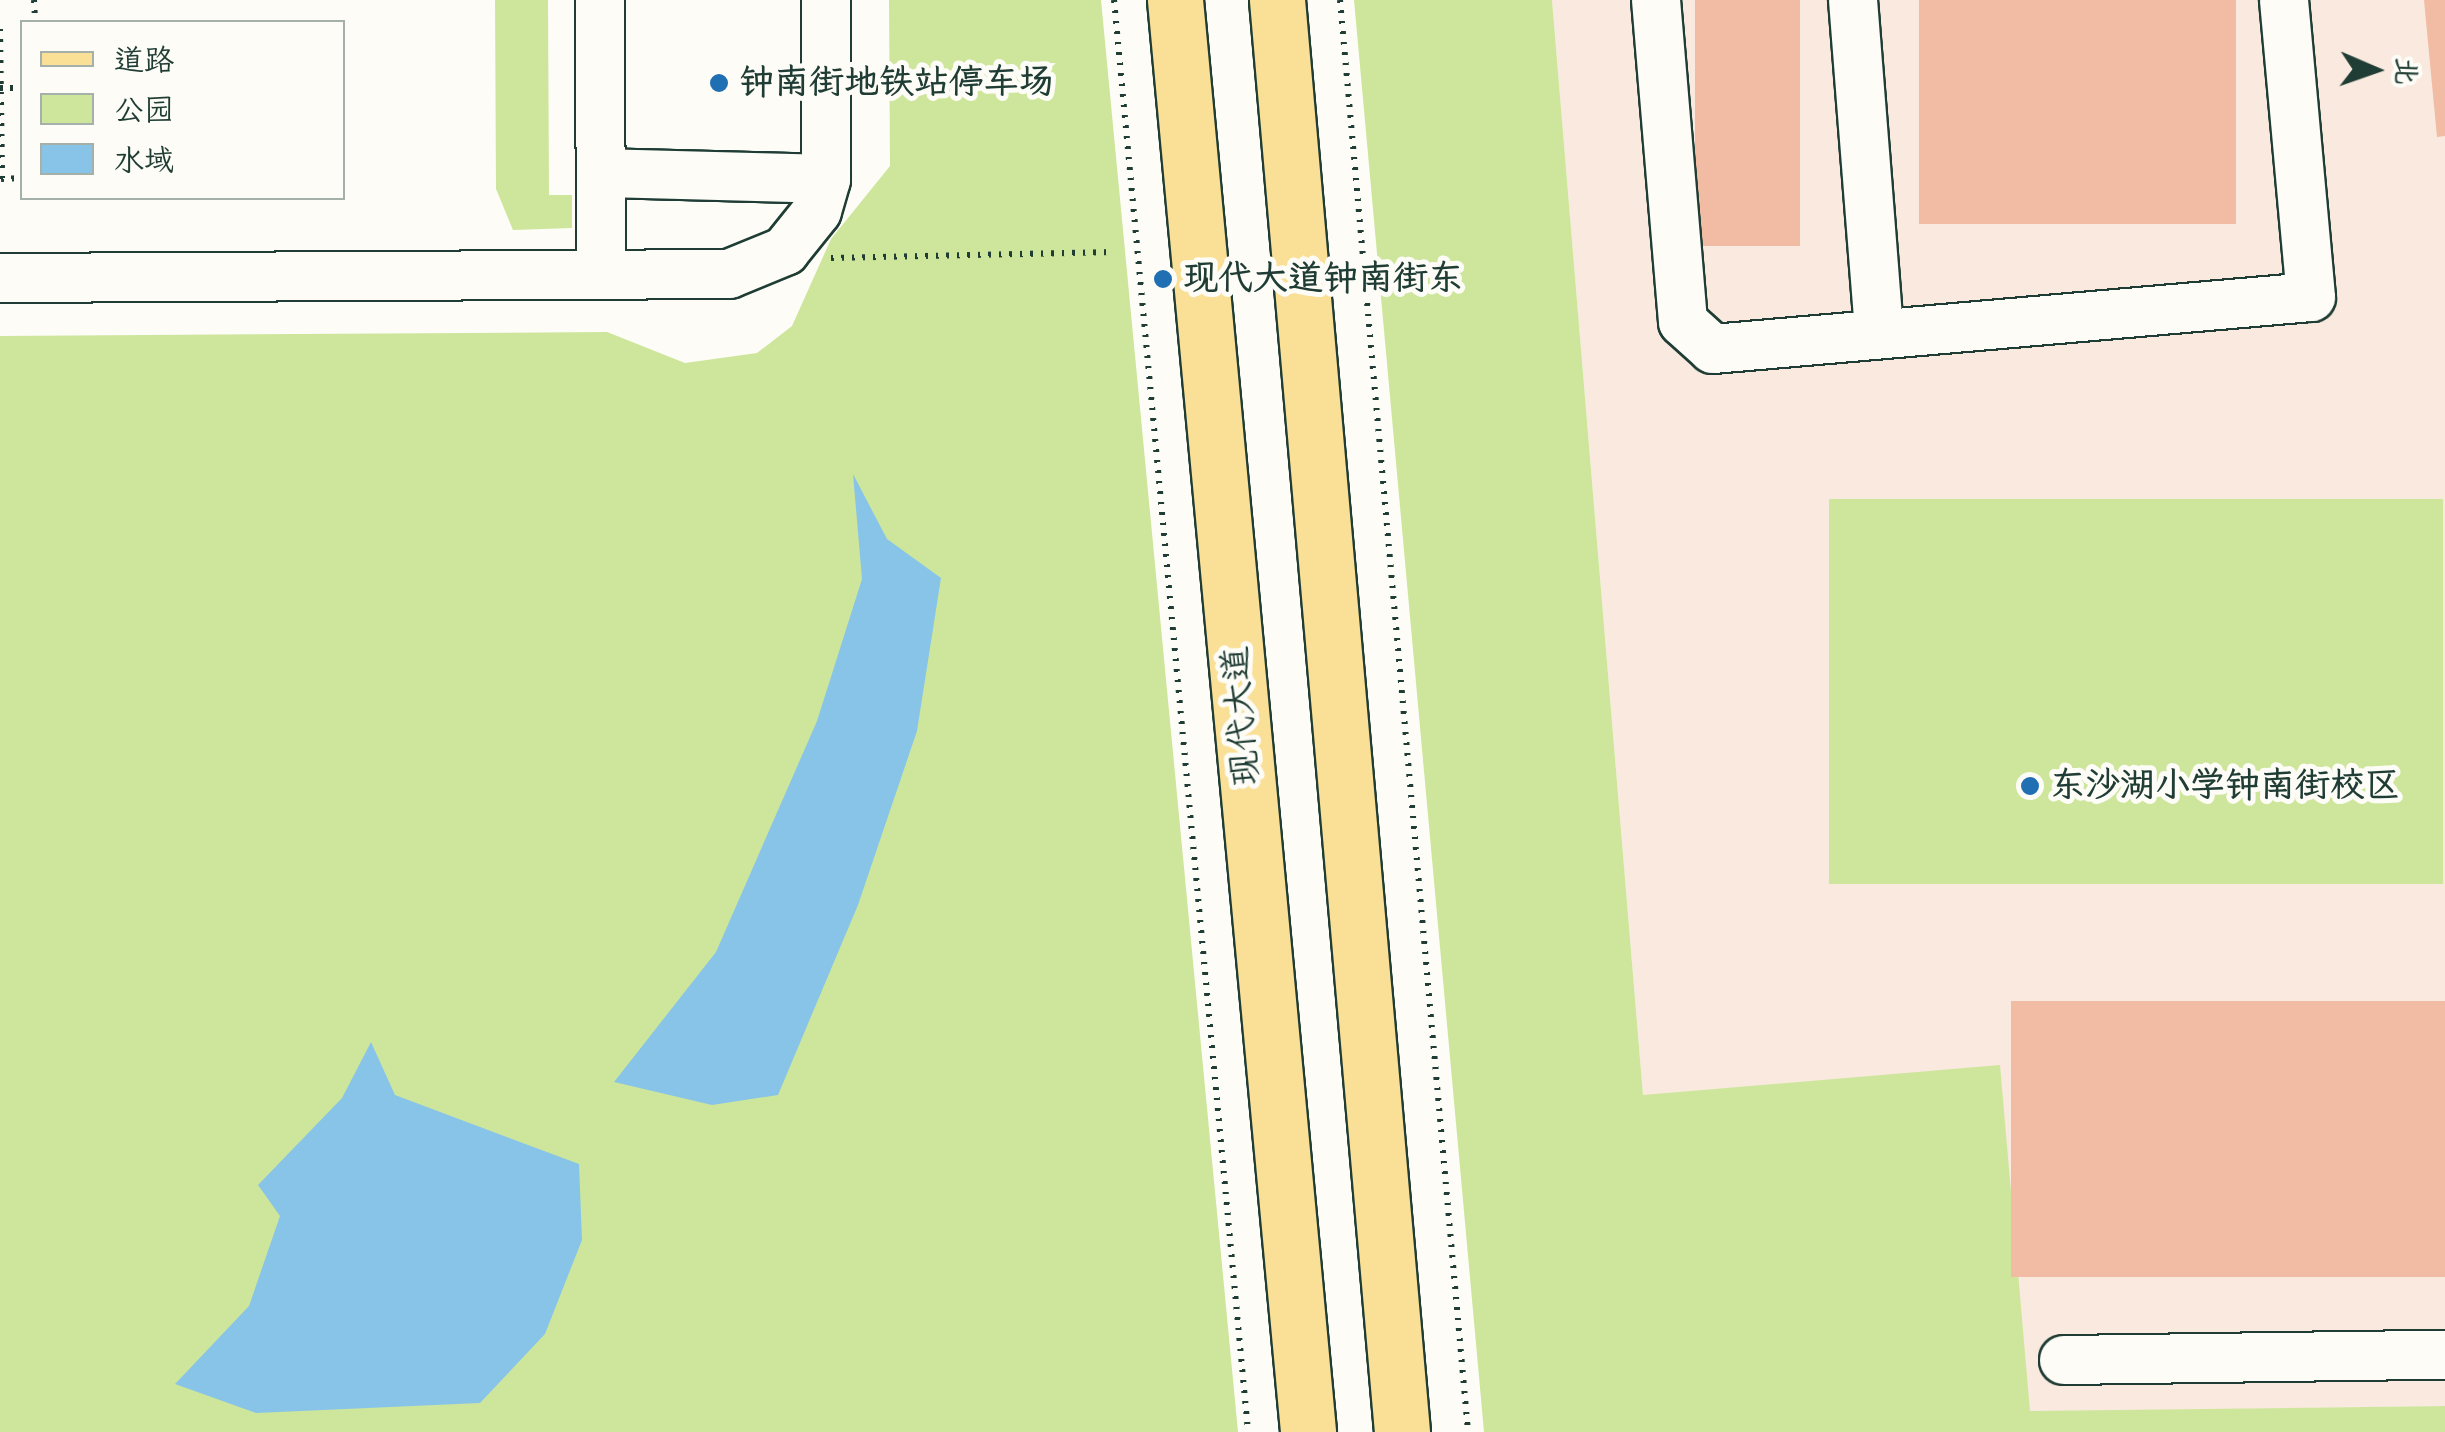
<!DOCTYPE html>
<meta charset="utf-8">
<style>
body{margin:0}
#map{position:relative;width:2445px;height:1432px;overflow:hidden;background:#fdfcf7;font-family:"Balsamiq Sans","LXGW WenKai TC",sans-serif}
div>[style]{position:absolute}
.built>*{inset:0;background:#f9e9de}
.green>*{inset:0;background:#cee69c;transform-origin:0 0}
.water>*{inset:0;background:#88c4e7}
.building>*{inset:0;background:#f1bca3;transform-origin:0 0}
.path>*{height:6px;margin-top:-3px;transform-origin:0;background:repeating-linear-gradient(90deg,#1f3d34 0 2.5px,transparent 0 10.5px)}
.roads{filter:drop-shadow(2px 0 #1f3d34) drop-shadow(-2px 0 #1f3d34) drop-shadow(0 2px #1f3d34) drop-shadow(0 -2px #1f3d34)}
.minor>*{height:48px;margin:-24px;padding:0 24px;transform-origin:24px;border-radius:24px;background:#fdfcf7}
.major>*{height:55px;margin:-27.5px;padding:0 27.5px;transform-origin:27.5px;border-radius:27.5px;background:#fadf96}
.dots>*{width:28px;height:28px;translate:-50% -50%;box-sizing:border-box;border:5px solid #fdfcf7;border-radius:50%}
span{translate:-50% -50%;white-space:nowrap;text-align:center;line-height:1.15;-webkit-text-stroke:10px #fdfcf7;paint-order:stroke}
.poi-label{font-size:35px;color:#1f3d34;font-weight:700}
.left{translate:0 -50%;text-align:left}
.street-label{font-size:35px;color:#1f3d34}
.legend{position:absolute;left:20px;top:20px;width:325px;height:180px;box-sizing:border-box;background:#fdfcf7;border:2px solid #a4b0a9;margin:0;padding:12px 18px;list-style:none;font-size:30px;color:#1f3d34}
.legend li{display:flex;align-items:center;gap:20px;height:50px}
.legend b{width:50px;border:2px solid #a4b0a9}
.north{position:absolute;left:2325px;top:20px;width:100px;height:100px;-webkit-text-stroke:8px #fdfcf7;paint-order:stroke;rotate:92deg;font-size:28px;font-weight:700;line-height:40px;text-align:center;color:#1f3d34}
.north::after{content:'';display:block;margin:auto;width:35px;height:45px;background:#1f3d34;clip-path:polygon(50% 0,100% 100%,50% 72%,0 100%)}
</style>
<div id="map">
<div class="built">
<div style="clip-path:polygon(1552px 0,2445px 0,2445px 1406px,2030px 1412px,1643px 1095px)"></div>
</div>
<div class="green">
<div style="clip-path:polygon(495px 0,548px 0,549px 195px,572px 195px,572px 228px,513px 230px,496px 189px)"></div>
<div style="clip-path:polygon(889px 0,1101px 0,1238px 1432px,0 1432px,0 336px,607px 332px,685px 363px,757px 353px,792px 326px,831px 239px,890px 166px)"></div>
<div style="clip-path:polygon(1354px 0,1552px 0,1643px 1095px,2000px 1065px,2030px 1411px,2445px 1406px,2445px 1432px,1484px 1432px)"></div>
<div style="left:2443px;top:499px;width:385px;height:614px;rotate:90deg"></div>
</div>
<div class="water">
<div style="clip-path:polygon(853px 474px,887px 539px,941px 578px,917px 731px,858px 905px,778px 1095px,712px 1105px,614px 1082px,716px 952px,817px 721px,862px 579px)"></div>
<div style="clip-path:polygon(371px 1042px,395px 1095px,579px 1164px,582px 1240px,545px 1334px,480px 1403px,256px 1413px,175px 1384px,249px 1306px,280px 1216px,258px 1185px,342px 1098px)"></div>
</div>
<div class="building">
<div style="left:1695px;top:0;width:105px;height:246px"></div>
<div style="left:1919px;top:0;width:317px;height:224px"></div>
<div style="clip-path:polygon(2424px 0,2445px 0,2445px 136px,2437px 137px)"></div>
<div style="left:2445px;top:1001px;width:276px;height:434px;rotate:90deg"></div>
</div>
<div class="path">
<div style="left:34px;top:0;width:22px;rotate:87deg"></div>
<div style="left:1114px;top:0;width:1438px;rotate:84.65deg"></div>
<div style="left:1340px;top:0;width:1438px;rotate:84.89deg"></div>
<div style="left:0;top:29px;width:150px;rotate:89.2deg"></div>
<div style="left:0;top:88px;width:22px"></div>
<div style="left:1px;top:179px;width:21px;rotate:-3deg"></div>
<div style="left:831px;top:258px;width:283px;rotate:-1.2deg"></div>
</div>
<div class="roads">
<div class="minor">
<div style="left:600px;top:0;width:275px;rotate:89.8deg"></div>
<div style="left:1656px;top:0;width:323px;rotate:85.2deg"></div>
<div style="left:1683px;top:322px;width:40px;rotate:42deg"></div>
<div style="left:1713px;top:349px;width:600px;rotate:-4.97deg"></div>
<div style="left:2311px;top:297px;width:298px;rotate:-95.2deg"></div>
<div style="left:1853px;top:0;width:335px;rotate:85.5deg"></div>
<div style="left:602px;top:173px;width:224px;rotate:1.5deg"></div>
<div style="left:0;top:278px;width:729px;rotate:-0.31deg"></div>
<div style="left:729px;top:274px;width:61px;rotate:-22.3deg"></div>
<div style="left:785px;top:251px;width:51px;rotate:-51.3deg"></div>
<div style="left:817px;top:211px;width:33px;rotate:-74deg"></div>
<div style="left:826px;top:179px;width:179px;rotate:-90deg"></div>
<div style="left:2064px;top:1360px;width:381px;rotate:-0.8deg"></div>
</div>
<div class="major">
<div style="left:1175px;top:0;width:1438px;rotate:84.69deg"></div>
<div style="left:1277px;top:0;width:1437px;rotate:85.01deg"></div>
</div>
</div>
<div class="dots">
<div style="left:719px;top:83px;background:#1f6fb2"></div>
<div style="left:1163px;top:279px;background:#1f6fb2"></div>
<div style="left:2030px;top:786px;background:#1f6fb2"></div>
</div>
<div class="poi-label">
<span class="left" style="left:739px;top:83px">钟南街地铁站停车场</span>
<span class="left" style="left:1183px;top:279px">现代大道钟南街东</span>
<span class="left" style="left:2050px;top:786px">东沙湖小学钟南街校区</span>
</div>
<div class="street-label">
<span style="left:1242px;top:716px;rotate:-95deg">现代大道</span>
</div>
<ul class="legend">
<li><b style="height:12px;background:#fadf96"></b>道路</li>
<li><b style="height:28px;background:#cee69c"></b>公园</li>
<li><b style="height:28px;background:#88c4e7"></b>水域</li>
</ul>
<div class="north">北</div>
</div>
